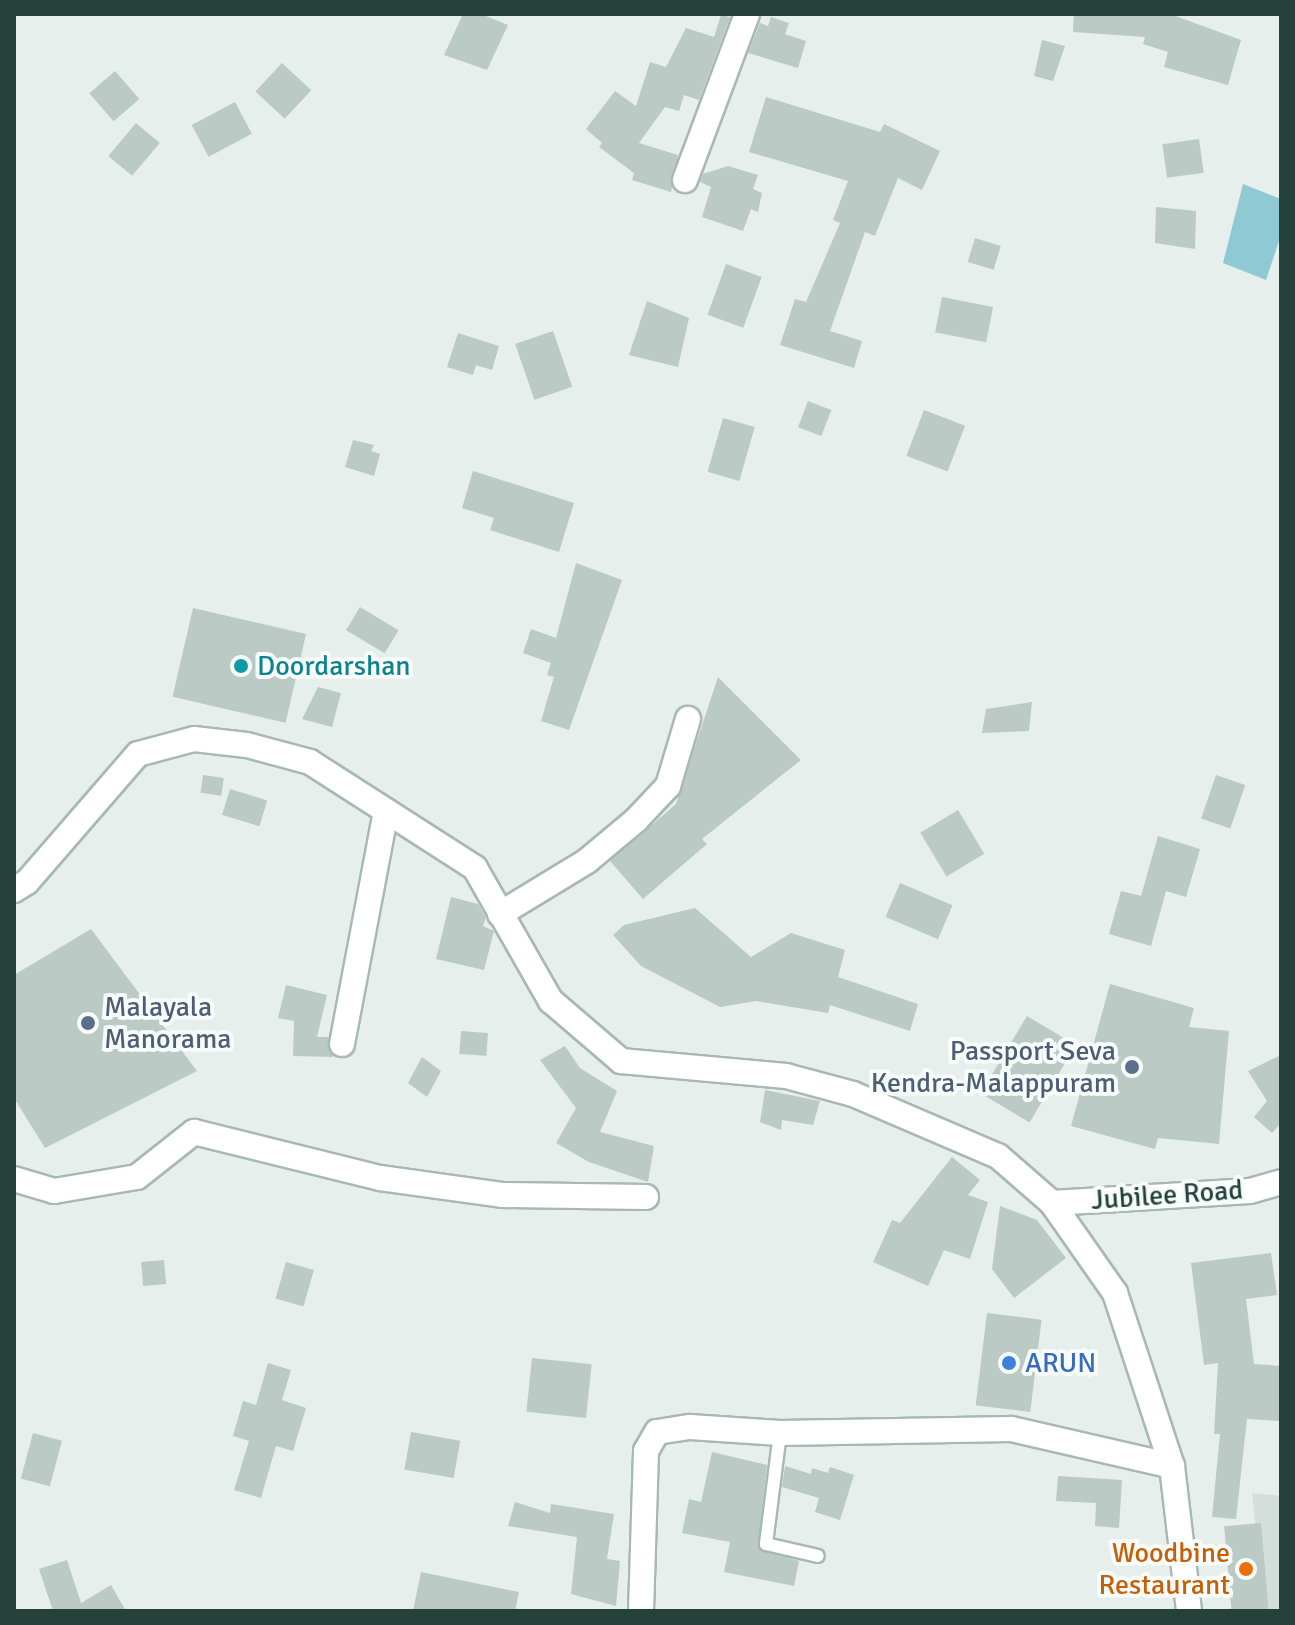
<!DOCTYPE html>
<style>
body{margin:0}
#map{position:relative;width:1295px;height:1625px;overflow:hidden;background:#e6efeb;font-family:Signika,sans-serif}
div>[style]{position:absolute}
.built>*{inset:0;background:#d4dfda}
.water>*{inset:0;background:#8ec9d4}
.building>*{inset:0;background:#bbcac4;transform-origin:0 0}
.roads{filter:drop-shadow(2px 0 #a8b8b2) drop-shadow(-2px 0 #a8b8b2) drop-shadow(0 2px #a8b8b2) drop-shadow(0 -2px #a8b8b2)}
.lane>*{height:12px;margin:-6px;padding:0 6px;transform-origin:6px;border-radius:6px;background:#fff}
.street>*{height:24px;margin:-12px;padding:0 12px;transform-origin:12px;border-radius:12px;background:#fff}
.secondary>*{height:24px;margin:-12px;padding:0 12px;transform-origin:12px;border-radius:12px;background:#fff}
.dots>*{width:22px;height:22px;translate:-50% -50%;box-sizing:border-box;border:4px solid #f7fbf9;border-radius:50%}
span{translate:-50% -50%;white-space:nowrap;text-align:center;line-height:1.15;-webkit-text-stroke:8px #f7fbf9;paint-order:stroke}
.culture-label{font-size:28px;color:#0d838f}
.left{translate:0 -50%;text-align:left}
.service-label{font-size:28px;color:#4e5e75}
.right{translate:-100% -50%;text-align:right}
.street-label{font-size:28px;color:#24423a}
.shop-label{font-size:28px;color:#366cbe}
.food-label{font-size:28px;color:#c56008}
.frame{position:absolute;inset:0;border:16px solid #24423a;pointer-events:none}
</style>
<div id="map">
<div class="built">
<div style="clip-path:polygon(1252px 1493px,1281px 1496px,1281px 1611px,1265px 1611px)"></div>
</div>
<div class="water">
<div style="clip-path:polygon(1243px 184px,1281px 199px,1281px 235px,1266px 280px,1223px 263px)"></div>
</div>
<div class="building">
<div style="clip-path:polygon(463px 14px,481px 14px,508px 25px,487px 70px,444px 55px)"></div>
<div style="clip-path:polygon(1074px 14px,1170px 14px,1241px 40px,1228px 85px,1164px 67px,1168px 52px,1143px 44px,1145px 37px,1073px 32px)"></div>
<div style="clip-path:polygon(721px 15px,730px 17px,699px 100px,684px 95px,679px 111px,665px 107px,639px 143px,678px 155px,671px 192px,632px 180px,634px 173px,599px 147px,602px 143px,586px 129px,615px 91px,636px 106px,650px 62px,666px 67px,686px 28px,714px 37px)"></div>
<div style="clip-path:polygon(771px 17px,789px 23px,785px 34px,806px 41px,798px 68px,748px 53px,760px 23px,768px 26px)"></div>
<div style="clip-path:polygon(1042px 40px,1065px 46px,1053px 81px,1034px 76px)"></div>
<div style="left:282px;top:63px;width:40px;height:39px;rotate:43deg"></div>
<div style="left:115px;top:71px;width:37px;height:34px;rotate:49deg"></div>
<div style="clip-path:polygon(766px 97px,880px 132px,884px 124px,940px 151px,922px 190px,898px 178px,875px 236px,865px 232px,830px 331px,862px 341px,854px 368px,780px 345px,795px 299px,806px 302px,840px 223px,833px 220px,848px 181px,749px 152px)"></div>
<div style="left:235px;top:102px;width:36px;height:49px;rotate:62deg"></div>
<div style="left:136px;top:123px;width:31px;height:43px;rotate:40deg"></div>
<div style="left:1199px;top:139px;width:34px;height:37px;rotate:82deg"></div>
<div style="clip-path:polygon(728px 166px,758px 175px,753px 189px,762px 193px,758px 212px,751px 209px,743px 231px,702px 217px,711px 187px,700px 182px,703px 174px)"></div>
<div style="clip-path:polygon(1156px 207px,1196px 211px,1195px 249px,1155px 243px)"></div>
<div style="left:975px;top:238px;width:27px;height:25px;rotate:17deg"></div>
<div style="left:726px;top:264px;width:38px;height:54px;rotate:20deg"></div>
<div style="left:942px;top:297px;width:52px;height:36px;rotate:11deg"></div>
<div style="clip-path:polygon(647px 301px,689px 318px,678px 367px,629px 355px)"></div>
<div style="left:553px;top:331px;width:59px;height:40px;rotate:71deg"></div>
<div style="clip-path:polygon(458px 333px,499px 346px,492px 370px,476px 365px,473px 375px,447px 367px)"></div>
<div style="left:808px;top:401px;width:25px;height:28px;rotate:21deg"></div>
<div style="left:924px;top:410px;width:44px;height:49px;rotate:21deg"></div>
<div style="left:723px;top:418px;width:33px;height:56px;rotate:16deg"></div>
<div style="clip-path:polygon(353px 440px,374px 445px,371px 451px,380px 454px,374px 476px,345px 467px)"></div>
<div style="clip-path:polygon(473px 471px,574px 503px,559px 552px,490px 530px,494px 518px,462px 508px)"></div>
<div style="clip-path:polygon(576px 563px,622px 580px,569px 730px,541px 721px,554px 677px,547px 675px,551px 663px,523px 653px,531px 629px,556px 638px)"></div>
<div style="left:360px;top:607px;width:45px;height:27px;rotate:31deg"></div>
<div style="left:193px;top:608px;width:116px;height:91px;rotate:13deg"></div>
<div style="clip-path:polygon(718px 677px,801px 760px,702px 839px,707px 844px,643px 899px,610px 861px,676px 804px)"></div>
<div style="clip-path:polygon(318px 687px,341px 693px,332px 727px,302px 719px)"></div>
<div style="clip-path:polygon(1032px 702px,1029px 731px,982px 733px,986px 709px)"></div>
<div style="left:203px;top:775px;width:21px;height:18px;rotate:8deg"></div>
<div style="left:1216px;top:775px;width:31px;height:46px;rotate:19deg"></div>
<div style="left:230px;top:789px;width:39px;height:27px;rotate:17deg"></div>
<div style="left:958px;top:810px;width:51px;height:44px;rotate:59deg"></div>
<div style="clip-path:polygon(1158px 836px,1200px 849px,1186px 897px,1166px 891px,1151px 946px,1109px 934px,1121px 891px,1141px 896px)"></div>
<div style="left:900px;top:883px;width:57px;height:37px;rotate:23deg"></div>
<div style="clip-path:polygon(451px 897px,478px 904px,486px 917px,483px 926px,494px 931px,484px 970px,436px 959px)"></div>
<div style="clip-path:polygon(695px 908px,751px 957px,791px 933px,845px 950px,838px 977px,918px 1004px,910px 1031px,830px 1005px,828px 1013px,756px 1001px,720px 1007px,641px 966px,613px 935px,624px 925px)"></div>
<div style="clip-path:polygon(91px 929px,197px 1071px,45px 1148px,14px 1098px,14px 975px)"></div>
<div style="clip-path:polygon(1110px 984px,1194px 1008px,1189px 1027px,1229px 1031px,1219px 1144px,1158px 1138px,1155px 1149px,1071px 1126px)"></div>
<div style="clip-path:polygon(286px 985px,327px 995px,317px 1037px,328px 1037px,333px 1057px,293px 1056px,294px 1021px,278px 1018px)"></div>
<div style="left:1027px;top:1016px;width:57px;height:90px;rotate:31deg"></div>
<div style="left:461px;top:1031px;width:27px;height:23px;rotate:4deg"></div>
<div style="clip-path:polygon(565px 1046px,580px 1068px,617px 1091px,600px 1132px,654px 1146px,648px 1182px,589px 1162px,556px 1143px,576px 1108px,540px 1060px)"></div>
<div style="clip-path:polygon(1281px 1055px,1281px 1123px,1272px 1133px,1254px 1117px,1267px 1101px,1248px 1071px)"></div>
<div style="clip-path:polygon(422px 1057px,441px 1071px,427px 1097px,408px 1083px)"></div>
<div style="clip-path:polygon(765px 1090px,820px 1101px,813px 1125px,782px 1120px,781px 1130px,760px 1122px)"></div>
<div style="clip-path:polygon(952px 1157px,980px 1180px,968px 1195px,988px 1202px,970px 1259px,944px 1250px,928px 1286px,873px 1262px,892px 1220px,900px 1223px)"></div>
<div style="clip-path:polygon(1000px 1206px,1037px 1220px,1066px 1258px,1014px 1298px,992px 1269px)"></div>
<div style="clip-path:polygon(1271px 1253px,1277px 1295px,1246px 1299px,1254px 1364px,1281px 1366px,1279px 1421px,1247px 1419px,1236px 1519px,1212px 1517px,1220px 1434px,1214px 1434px,1218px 1363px,1204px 1365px,1191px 1263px)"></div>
<div style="left:164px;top:1260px;width:24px;height:23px;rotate:85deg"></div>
<div style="left:286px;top:1262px;width:29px;height:38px;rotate:16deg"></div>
<div style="left:987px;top:1313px;width:55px;height:93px;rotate:7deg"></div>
<div style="left:532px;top:1358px;width:60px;height:54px;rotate:6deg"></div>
<div style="clip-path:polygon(268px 1363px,291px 1370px,282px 1400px,306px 1408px,293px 1451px,276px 1446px,261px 1498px,234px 1490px,249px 1441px,233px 1436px,243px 1401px,256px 1405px)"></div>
<div style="left:411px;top:1432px;width:50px;height:38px;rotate:10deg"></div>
<div style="left:33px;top:1433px;width:30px;height:47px;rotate:15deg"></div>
<div style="clip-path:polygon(712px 1452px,767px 1465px,758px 1548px,799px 1561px,794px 1586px,724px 1572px,730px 1542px,682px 1533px,689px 1499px,701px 1502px)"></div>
<div style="clip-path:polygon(785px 1466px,811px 1474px,812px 1468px,828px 1473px,830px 1467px,854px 1475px,840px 1520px,815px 1512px,819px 1498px,782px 1487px)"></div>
<div style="clip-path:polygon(1058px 1476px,1122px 1480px,1119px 1528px,1095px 1526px,1096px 1503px,1056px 1501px)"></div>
<div style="clip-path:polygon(515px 1502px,550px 1513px,551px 1504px,614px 1514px,607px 1559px,620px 1561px,616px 1606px,571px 1594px,577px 1537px,508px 1526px)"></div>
<div style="left:1261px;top:1523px;width:88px;height:37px;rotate:85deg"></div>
<div style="clip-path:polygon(67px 1560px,81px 1603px,111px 1585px,126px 1611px,53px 1611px,39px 1569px)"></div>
<div style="clip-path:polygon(421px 1572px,519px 1592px,515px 1611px,413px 1611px)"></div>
</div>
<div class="roads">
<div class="lane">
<div style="left:780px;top:1433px;width:112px;rotate:97.2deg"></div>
<div style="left:766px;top:1544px;width:53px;rotate:13deg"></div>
</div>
<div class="street">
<div style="left:685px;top:180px;width:177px;rotate:-69.5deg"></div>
<div style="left:500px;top:914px;width:102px;rotate:-31.3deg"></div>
<div style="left:587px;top:861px;width:64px;rotate:-39.9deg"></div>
<div style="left:636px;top:820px;width:47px;rotate:-46.7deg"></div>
<div style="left:668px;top:786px;width:70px;rotate:-73.4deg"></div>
<div style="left:342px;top:1044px;width:237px;rotate:-79.3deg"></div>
<div style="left:14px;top:1179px;width:42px;rotate:16.7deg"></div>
<div style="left:54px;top:1191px;width:84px;rotate:-9.6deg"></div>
<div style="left:137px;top:1177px;width:73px;rotate:-38.3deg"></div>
<div style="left:194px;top:1132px;width:192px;rotate:13.9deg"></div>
<div style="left:380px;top:1178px;width:123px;rotate:7.9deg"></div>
<div style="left:502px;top:1195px;width:144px;rotate:0.8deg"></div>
<div style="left:1052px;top:1203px;width:198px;rotate:-3.5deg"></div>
<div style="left:1250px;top:1191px;width:32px;rotate:-16deg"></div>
<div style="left:641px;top:1611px;width:160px;rotate:-88.2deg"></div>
<div style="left:646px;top:1451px;width:22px;rotate:-60deg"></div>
<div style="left:657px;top:1432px;width:33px;rotate:-9deg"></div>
<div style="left:690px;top:1427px;width:90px;rotate:3.8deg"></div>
<div style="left:780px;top:1433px;width:231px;rotate:-1deg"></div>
<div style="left:1011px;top:1429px;width:165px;rotate:12.9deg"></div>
</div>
<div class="secondary">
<div style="left:14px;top:890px;width:15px;rotate:-32deg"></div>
<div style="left:27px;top:882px;width:169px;rotate:-49.1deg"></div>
<div style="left:138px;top:754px;width:58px;rotate:-15deg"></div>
<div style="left:194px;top:739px;width:53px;rotate:6.5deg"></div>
<div style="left:247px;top:745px;width:65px;rotate:15.1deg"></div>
<div style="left:310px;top:762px;width:196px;rotate:32.7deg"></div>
<div style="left:475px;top:868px;width:153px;rotate:60.3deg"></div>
<div style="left:551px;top:1001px;width:92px;rotate:40.6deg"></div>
<div style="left:621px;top:1061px;width:166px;rotate:5.2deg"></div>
<div style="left:786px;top:1076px;width:69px;rotate:15deg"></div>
<div style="left:853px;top:1094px;width:158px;rotate:23.2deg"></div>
<div style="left:998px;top:1156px;width:72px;rotate:41deg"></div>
<div style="left:1052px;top:1203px;width:110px;rotate:55deg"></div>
<div style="left:1115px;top:1293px;width:182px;rotate:71.8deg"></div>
<div style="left:1172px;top:1466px;width:146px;rotate:83.3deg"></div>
</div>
</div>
<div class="dots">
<div style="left:241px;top:666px;background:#0f9aa8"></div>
<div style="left:88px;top:1023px;background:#5c6f8a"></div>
<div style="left:1132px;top:1067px;background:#5c6f8a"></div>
<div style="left:1009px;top:1363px;background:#3f7fe0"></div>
<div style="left:1246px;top:1569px;background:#e8710a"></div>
</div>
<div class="culture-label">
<span class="left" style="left:257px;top:666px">Doordarshan</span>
</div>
<div class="service-label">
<span class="left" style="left:104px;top:1023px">Malayala<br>Manorama</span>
<span class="right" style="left:1116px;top:1067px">Passport Seva<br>Kendra-Malappuram</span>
</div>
<div class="street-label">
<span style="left:1167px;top:1195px;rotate:-4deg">Jubilee Road</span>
</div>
<div class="shop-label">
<span class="left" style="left:1025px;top:1363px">ARUN</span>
</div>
<div class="food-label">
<span class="right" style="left:1230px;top:1569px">Woodbine<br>Restaurant</span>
</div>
<div class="frame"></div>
</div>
